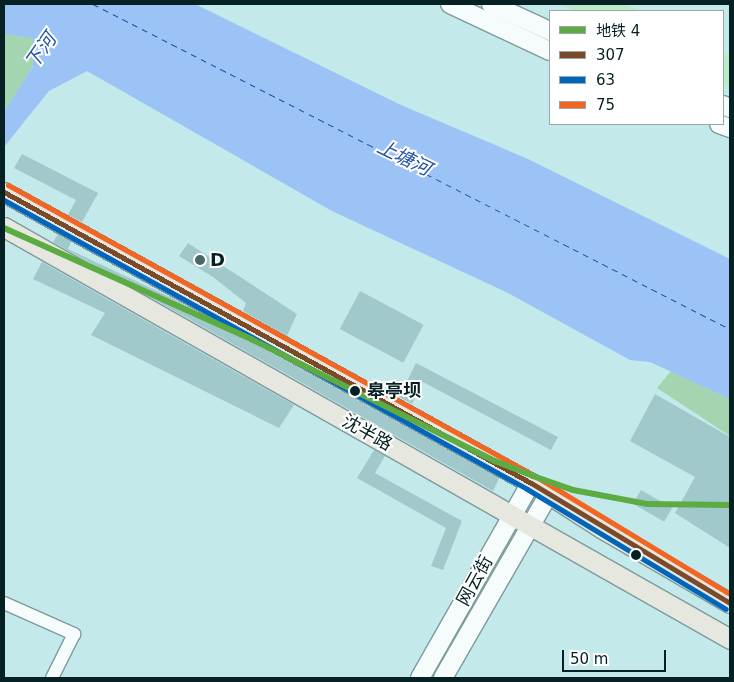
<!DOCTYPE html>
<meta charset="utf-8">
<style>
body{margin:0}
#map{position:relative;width:734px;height:682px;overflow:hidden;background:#c4e9eb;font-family:"DejaVu Sans","Noto Sans SC",sans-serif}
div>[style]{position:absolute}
.green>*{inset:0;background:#bcebc8}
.forest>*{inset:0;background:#a5d5b0}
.water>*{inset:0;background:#9bc3f6}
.ferry>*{height:1px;margin-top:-0.5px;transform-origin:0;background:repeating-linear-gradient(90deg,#2353a6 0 6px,transparent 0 11px)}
.building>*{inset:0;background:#a1c9cc;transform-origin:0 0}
.roads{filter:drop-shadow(1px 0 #7d9a9c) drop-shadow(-1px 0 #7d9a9c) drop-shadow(0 1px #7d9a9c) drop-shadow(0 -1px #7d9a9c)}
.street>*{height:12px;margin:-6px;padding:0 6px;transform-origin:6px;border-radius:6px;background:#f6fcfc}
.secondary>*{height:18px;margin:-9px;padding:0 9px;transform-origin:9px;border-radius:9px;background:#f6fcfc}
.primary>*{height:19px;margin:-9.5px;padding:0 9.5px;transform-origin:9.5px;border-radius:9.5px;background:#e6e7df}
.bus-1>*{height:5px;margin:-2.5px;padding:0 2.5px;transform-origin:2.5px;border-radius:2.5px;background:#7a4b2a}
.bus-2>*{height:5px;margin:-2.5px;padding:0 2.5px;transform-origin:2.5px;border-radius:2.5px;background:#0065bd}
.bus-3>*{height:5px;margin:-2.5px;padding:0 2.5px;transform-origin:2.5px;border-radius:2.5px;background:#f26522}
.metro-1>*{height:6px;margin:-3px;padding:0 3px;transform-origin:3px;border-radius:3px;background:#5cab43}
.dots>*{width:14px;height:14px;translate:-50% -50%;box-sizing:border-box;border:2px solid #fff;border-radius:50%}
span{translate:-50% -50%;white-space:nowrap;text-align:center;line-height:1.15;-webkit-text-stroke:4px #fff;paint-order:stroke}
.poi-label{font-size:18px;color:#062123;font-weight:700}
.left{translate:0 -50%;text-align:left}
.stop-label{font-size:18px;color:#062123;font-weight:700}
.street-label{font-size:18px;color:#062123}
.water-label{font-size:19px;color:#2353a6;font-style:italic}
.frame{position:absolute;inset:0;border:5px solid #062123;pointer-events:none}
.legend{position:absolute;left:549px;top:10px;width:175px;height:115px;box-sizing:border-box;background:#fff;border:1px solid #9ba6a7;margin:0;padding:6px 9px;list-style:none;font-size:15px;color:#062123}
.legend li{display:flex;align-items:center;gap:10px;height:25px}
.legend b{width:25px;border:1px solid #9ba6a7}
.scale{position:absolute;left:562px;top:650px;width:104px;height:22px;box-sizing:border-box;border:2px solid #062123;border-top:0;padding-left:6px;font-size:15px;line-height:18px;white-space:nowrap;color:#062123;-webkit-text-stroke:4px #fff;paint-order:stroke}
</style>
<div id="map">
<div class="green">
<div style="clip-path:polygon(558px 4px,624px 4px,641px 11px,575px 11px)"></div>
<div style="clip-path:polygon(723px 52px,730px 55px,730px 88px,723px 85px)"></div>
</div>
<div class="forest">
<div style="clip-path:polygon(4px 34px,33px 37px,33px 66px,7px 109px,4px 109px)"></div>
<div style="clip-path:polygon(671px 371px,730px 399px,730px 436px,657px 388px)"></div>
</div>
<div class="water">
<div style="clip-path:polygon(4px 4px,195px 4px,401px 105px,528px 159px,730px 259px,730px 399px,650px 362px,630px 360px,508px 293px,332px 211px,87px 71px,49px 91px,4px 147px,4px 112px,33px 66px,33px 38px,4px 34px)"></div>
</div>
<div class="ferry">
<div style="left:93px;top:4px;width:715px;rotate:27.03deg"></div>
</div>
<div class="building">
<div style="clip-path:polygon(22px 154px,98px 193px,82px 222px,68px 215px,76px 200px,14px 168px)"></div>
<div style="clip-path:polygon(58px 234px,71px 242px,68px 249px,174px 299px,499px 478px,493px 491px,53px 242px)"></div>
<div style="clip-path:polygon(188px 243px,297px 314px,287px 336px,243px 311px,246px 303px,213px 277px,179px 256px)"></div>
<div style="clip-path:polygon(42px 262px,294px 405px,279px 428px,91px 335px,105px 313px,33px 279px)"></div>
<div style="left:360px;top:291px;width:72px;height:43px;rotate:28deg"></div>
<div style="clip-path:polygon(416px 363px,558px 437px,551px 450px,423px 382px,412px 404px,399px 397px)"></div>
<div style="clip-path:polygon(655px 394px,730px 437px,730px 548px,675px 513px,695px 477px,630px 441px)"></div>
<div style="clip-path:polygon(374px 450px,385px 456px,375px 473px,462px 521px,443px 570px,431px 566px,446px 528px,357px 478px)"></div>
<div style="left:641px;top:490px;width:36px;height:16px;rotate:30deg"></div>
</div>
<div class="roads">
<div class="street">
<div style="left:4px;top:603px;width:77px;rotate:23.9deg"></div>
<div style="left:74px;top:634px;width:49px;rotate:116.6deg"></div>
</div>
<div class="secondary">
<div style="left:450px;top:4px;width:110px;rotate:25.2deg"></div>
<div style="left:491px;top:4px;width:65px;rotate:24.6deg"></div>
<div style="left:723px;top:105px;width:8px;rotate:23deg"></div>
<div style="left:719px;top:124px;width:12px;rotate:20deg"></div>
<div style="left:420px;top:678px;width:224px;rotate:-60.4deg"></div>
<div style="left:443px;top:678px;width:212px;rotate:-60.1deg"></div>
</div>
<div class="primary">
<div style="left:4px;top:192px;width:602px;rotate:28.91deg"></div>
<div style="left:531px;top:483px;width:83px;rotate:32.7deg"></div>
<div style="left:601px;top:528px;width:149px;rotate:30.2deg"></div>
<div style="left:4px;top:227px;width:835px;rotate:29.57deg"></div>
</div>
</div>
<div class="bus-1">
<div style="left:4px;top:192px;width:602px;rotate:28.91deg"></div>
<div style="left:531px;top:483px;width:232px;rotate:31.1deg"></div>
</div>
<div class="bus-2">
<div style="left:4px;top:200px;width:598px;rotate:28.92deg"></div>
<div style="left:527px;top:489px;width:232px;rotate:31.1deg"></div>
</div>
<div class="bus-3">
<div style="left:8px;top:185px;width:602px;rotate:28.91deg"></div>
<div style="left:535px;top:476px;width:228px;rotate:31.2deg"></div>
</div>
<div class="metro-1">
<div style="left:4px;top:228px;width:271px;rotate:24.2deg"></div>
<div style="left:251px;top:339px;width:273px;rotate:26.6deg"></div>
<div style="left:495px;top:461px;width:41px;rotate:21.5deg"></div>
<div style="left:533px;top:476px;width:42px;rotate:19.3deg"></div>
<div style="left:573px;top:490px;width:75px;rotate:10.7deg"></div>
<div style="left:647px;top:504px;width:83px;rotate:0.7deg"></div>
</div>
<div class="dots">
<div style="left:200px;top:260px;background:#486769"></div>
<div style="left:355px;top:391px;background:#062123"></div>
<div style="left:636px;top:555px;background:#062123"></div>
</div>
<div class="poi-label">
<span class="left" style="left:210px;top:260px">D</span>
</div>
<div class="stop-label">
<span class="left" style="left:367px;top:391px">皋亭坝</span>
</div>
<div class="street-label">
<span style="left:367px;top:433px;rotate:29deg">沈半路</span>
<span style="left:475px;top:581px;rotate:-61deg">网云街</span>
</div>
<div class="water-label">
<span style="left:41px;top:51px;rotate:-55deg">下河</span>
<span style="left:404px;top:158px;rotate:26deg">上塘河</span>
</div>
<div class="frame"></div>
<ul class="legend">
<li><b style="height:6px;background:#5cab43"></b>地铁 4</li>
<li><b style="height:6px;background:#7a4b2a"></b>307</li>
<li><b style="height:6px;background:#0065bd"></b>63</li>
<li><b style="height:6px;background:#f26522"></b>75</li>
</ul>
<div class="scale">50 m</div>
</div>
